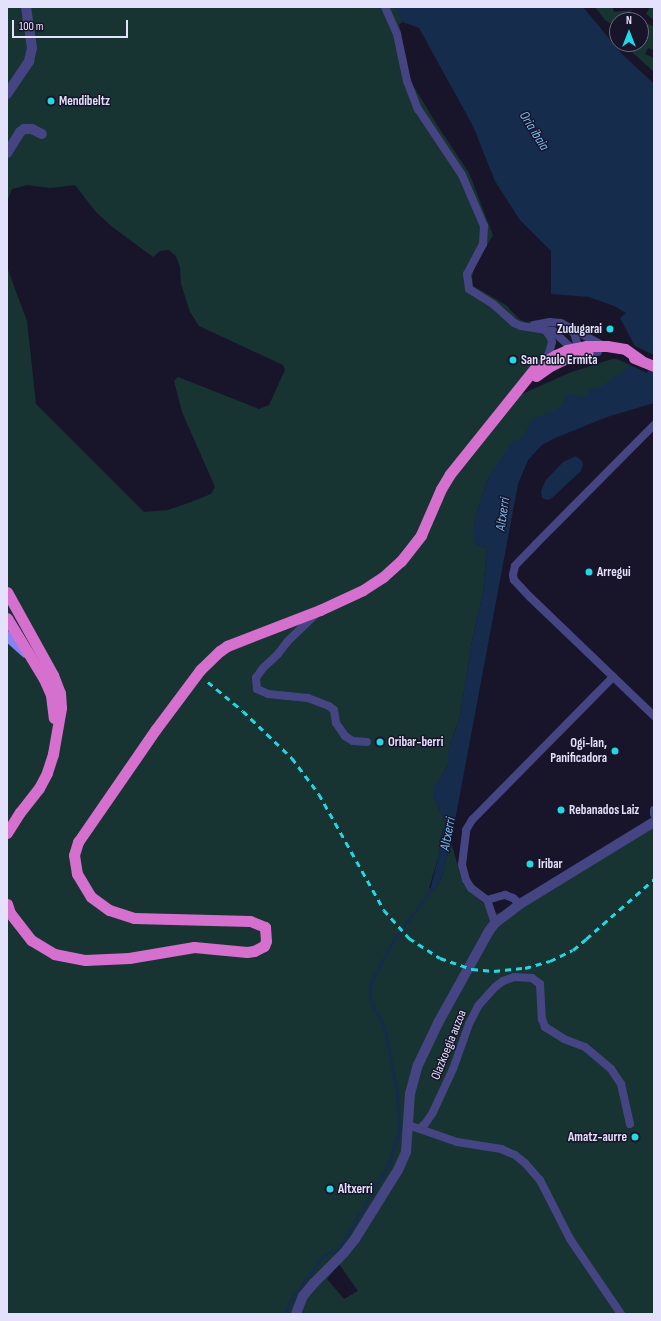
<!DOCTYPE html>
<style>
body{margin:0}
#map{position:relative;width:661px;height:1321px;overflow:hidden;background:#18152a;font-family:"Sofia Sans Condensed",sans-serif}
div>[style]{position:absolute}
.green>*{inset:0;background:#183432}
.water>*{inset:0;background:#162c4d}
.stream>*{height:2.5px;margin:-1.25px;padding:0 1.25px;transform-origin:1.25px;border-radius:1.25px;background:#162c4d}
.minor>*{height:8px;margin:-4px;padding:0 4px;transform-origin:4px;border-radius:4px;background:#464584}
.tertiary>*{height:10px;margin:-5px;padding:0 5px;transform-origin:5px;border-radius:5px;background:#464584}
.secondary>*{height:10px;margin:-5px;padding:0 5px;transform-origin:5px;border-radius:5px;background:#8383f1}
.trunk>*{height:11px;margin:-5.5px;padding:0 5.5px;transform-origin:5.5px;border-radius:5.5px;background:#d670ce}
.rail>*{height:2.5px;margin-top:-1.25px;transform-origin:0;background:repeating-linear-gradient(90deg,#23d7e5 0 6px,transparent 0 11px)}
.dots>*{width:11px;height:11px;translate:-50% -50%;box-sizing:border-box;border:2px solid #18152a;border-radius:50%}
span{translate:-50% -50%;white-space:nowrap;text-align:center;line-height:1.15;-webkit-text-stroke:3px #18152a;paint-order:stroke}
.poi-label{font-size:13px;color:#e4e1fc;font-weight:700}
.left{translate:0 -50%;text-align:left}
.right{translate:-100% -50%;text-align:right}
.street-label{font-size:13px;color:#e4e1fc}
.water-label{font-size:14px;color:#7bbdf0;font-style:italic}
.frame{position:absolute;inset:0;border:8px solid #e4e1fc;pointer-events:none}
.north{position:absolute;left:609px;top:12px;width:40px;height:40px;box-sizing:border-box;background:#18152a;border:1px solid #6a677e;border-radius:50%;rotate:0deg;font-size:11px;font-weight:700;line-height:16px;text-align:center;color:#e4e1fc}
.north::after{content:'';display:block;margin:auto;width:14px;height:18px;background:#23d7e5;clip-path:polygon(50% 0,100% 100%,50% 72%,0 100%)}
.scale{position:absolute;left:12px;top:20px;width:116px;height:18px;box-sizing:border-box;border:2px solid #e4e1fc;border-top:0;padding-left:5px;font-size:12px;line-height:14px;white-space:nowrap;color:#e4e1fc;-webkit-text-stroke:3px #18152a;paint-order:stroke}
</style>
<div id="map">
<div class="green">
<div style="clip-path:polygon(evenodd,7px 7px,395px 7px,403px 22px,399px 24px,411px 82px,439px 128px,469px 173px,493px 235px,475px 266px,472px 277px,473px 286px,506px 305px,519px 319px,526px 322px,532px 321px,548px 338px,547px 352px,536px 363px,522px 394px,569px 373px,612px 359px,617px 359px,647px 373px,654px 359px,654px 371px,507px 450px,487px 480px,474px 523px,474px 539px,477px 545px,487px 548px,483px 593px,472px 641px,460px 716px,448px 751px,448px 765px,437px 784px,433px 796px,443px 817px,443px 828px,439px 855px,429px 888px,436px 889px,442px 876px,451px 842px,463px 884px,484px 904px,488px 912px,495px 914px,505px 911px,654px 819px,654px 1314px,7px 1314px,7px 267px,27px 321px,36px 404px,144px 512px,168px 510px,191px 502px,211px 494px,215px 487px,182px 412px,174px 381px,178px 377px,259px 409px,269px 405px,285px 370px,283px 365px,199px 326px,190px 312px,181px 284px,180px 267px,176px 256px,169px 250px,160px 251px,153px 257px,111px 226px,96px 212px,75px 185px,50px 188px,27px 185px,12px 189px,7px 201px,7px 7px,339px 1264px,358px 1291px,344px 1299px,327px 1279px,339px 1264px)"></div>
<div style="clip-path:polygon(595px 7px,618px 7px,613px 8px,614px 12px,632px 10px,625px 20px,617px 20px,617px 23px,610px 23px,605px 20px)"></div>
<div style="clip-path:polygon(650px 7px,654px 7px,654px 20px,646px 14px)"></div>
<div style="clip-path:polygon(641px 20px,654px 27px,654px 50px,648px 48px,645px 54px,654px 58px,654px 72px,623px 44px,641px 44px)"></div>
</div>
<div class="water">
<div style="clip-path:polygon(395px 7px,583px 7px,622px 54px,654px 84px,654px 355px,635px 346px,620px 318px,626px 313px,614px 306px,589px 297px,551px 294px,551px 251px,520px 220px,495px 181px,473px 126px,419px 28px,403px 22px)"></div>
<div style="clip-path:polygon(654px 359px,654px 403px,607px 417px,555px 438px,542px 445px,528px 460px,518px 484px,451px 842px,442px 876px,436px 889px,429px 894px,439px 855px,443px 828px,443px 817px,433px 796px,434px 786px,437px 784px,448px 765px,448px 751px,460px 716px,472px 641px,483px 593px,487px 548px,477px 545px,474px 539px,474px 523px,487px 480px,511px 443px,523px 437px,531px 421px,536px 417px,556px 410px,561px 405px,565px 396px,573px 394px,580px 397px,586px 396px,591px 389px,602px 386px,622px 372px,628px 365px,647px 373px)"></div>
<div style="clip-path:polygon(576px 456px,582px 461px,583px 465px,581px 471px,552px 498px,548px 500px,542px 498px,541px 491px,546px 480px,563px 462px)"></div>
</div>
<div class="stream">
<div style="left:285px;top:1314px;width:15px;rotate:-67deg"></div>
<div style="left:291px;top:1300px;width:54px;rotate:-54deg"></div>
<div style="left:323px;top:1256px;width:16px;rotate:-22deg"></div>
<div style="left:338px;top:1250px;width:99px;rotate:-59.5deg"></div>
<div style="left:388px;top:1165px;width:36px;rotate:-72deg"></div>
<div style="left:399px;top:1131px;width:38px;rotate:-93deg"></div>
<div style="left:397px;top:1093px;width:59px;rotate:-100.7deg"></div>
<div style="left:386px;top:1035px;width:16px;rotate:-108deg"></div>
<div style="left:381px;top:1020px;width:12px;rotate:-125deg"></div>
<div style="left:374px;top:1010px;width:15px;rotate:-106deg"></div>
<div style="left:370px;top:996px;width:14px;rotate:-86deg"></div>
<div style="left:371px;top:982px;width:49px;rotate:-61.9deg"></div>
<div style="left:394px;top:939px;width:58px;rotate:-52.7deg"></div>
</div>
<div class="minor">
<div style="left:385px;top:7px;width:30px;rotate:66deg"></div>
<div style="left:397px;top:34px;width:48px;rotate:78deg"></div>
<div style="left:407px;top:81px;width:30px;rotate:69deg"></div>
<div style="left:418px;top:109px;width:79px;rotate:56.3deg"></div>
<div style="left:462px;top:175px;width:56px;rotate:66.7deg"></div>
<div style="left:484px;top:226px;width:18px;rotate:93deg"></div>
<div style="left:483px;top:244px;width:34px;rotate:118deg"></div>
<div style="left:467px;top:274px;width:15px;rotate:82deg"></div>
<div style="left:469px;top:289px;width:28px;rotate:32deg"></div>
<div style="left:493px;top:304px;width:28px;rotate:42deg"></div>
<div style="left:514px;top:323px;width:8px;rotate:23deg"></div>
<div style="left:521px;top:326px;width:24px;rotate:9deg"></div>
<div style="left:545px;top:330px;width:8px;rotate:50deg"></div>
<div style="left:550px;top:336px;width:6px;rotate:72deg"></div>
<div style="left:552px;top:342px;width:11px;rotate:105deg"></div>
<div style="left:549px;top:353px;width:9px;rotate:122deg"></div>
<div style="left:534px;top:325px;width:16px;rotate:-11deg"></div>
<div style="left:550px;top:322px;width:11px;rotate:5deg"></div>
<div style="left:561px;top:323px;width:44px;rotate:28.3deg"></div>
<div style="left:568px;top:329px;width:7px;rotate:34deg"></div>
<div style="left:574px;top:333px;width:10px;rotate:73deg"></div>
<div style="left:577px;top:343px;width:9px;rotate:117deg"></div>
<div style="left:545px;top:330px;width:8px;rotate:7deg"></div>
<div style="left:553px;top:331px;width:22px;rotate:43deg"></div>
<div style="left:569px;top:346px;width:13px;rotate:23deg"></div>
<div style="left:581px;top:351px;width:17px;rotate:3deg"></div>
<div style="left:654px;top:425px;width:168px;rotate:134.8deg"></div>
<div style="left:536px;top:544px;width:30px;rotate:134deg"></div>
<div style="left:515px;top:566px;width:9px;rotate:103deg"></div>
<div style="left:513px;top:575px;width:5px;rotate:79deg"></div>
<div style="left:514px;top:580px;width:23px;rotate:47deg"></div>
<div style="left:530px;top:597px;width:172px;rotate:43.8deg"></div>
<div style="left:318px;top:612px;width:42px;rotate:136deg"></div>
<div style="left:288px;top:641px;width:16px;rotate:128deg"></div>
<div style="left:278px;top:654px;width:21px;rotate:137deg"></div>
<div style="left:263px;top:668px;width:12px;rotate:125deg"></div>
<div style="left:256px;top:678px;width:11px;rotate:85deg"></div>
<div style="left:257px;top:689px;width:12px;rotate:24deg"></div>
<div style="left:268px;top:694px;width:40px;rotate:5.7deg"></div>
<div style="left:308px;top:698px;width:22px;rotate:21deg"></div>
<div style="left:329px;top:706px;width:6px;rotate:39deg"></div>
<div style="left:334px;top:710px;width:13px;rotate:81deg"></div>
<div style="left:336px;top:723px;width:16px;rotate:55deg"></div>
<div style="left:345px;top:736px;width:9px;rotate:32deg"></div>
<div style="left:353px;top:741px;width:14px;rotate:4deg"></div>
<div style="left:654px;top:810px;width:4px;rotate:90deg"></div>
<div style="left:487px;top:900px;width:19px;rotate:-16deg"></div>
<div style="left:505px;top:895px;width:9px;rotate:21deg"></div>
<div style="left:513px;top:898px;width:9px;rotate:41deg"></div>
<div style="left:495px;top:923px;width:24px;rotate:-109deg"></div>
<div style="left:487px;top:900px;width:20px;rotate:-143deg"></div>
<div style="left:471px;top:888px;width:9px;rotate:-122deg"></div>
<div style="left:466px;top:880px;width:16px;rotate:-105deg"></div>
<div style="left:462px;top:865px;width:35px;rotate:-83deg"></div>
<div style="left:466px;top:830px;width:12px;rotate:-59deg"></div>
<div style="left:472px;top:820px;width:201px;rotate:-45.4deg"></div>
<div style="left:408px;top:1125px;width:52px;rotate:19.1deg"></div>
<div style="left:457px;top:1142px;width:45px;rotate:9deg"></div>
<div style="left:501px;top:1149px;width:15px;rotate:23deg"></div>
<div style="left:515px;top:1155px;width:13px;rotate:39deg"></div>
<div style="left:525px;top:1163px;width:23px;rotate:49deg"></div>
<div style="left:540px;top:1180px;width:66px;rotate:63deg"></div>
<div style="left:570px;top:1239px;width:91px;rotate:55.8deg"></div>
<div style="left:420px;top:1128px;width:6px;rotate:-39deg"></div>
<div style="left:425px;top:1124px;width:14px;rotate:-56deg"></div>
<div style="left:433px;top:1112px;width:47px;rotate:-65.1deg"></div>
<div style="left:453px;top:1069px;width:48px;rotate:-70.4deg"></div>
<div style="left:469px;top:1024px;width:20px;rotate:-63deg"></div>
<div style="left:478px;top:1006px;width:25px;rotate:-48deg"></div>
<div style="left:495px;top:987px;width:10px;rotate:-37deg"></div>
<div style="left:503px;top:981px;width:12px;rotate:-20deg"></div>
<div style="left:514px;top:977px;width:18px;rotate:3deg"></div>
<div style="left:532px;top:978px;width:10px;rotate:37deg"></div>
<div style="left:540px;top:984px;width:35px;rotate:87deg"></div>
<div style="left:542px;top:1019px;width:9px;rotate:69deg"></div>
<div style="left:545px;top:1027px;width:22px;rotate:32deg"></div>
<div style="left:564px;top:1039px;width:22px;rotate:21deg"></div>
<div style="left:585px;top:1047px;width:34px;rotate:40deg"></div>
<div style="left:611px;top:1069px;width:18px;rotate:56deg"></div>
<div style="left:621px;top:1084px;width:41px;rotate:77.3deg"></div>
</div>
<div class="tertiary">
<div style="left:7px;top:94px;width:40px;rotate:-56deg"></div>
<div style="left:29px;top:61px;width:13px;rotate:-77deg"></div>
<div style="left:32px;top:48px;width:41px;rotate:-98.3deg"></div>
<div style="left:7px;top:153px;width:25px;rotate:-58deg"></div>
<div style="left:20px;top:132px;width:5px;rotate:-37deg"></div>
<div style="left:24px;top:129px;width:8px"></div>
<div style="left:32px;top:129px;width:11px;rotate:27deg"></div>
<div style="left:296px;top:1314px;width:19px;rotate:-69deg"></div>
<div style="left:303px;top:1296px;width:17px;rotate:-50deg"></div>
<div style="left:314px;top:1283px;width:42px;rotate:-45deg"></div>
<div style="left:344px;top:1253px;width:18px;rotate:-52deg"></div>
<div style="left:355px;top:1239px;width:81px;rotate:-58.1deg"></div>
<div style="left:398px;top:1170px;width:20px;rotate:-66deg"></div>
<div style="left:406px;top:1152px;width:58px;rotate:-86.1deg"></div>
<div style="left:410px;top:1094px;width:30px;rotate:-75deg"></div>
<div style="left:418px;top:1065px;width:47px;rotate:-64.5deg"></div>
<div style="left:438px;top:1023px;width:105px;rotate:-61deg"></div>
<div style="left:489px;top:931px;width:10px;rotate:-53deg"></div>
<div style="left:495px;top:923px;width:31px;rotate:-37deg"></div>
<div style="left:520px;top:904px;width:157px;rotate:-31.5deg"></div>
</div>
<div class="secondary">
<div style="left:7px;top:636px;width:25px;rotate:42deg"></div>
</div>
<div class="trunk">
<div style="left:634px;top:358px;width:22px;rotate:22deg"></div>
<div style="left:536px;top:376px;width:19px;rotate:-35deg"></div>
<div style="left:552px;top:365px;width:17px;rotate:-25deg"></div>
<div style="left:567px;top:358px;width:21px;rotate:-14deg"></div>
<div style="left:7px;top:592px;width:95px;rotate:61deg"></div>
<div style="left:53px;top:675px;width:19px;rotate:69deg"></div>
<div style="left:60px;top:693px;width:15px;rotate:86deg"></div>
<div style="left:61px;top:708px;width:47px;rotate:99.9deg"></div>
<div style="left:53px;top:754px;width:20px;rotate:108deg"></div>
<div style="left:47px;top:773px;width:17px;rotate:118deg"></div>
<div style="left:39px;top:788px;width:31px;rotate:128deg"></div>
<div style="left:20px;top:812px;width:25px;rotate:122deg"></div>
<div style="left:7px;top:618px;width:71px;rotate:58.8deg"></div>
<div style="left:44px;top:679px;width:17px;rotate:66deg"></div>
<div style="left:51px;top:695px;width:23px;rotate:83deg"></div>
<div style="left:7px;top:904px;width:9px;rotate:72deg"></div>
<div style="left:10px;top:913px;width:34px;rotate:52deg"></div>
<div style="left:31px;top:940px;width:27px;rotate:31deg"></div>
<div style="left:54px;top:954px;width:32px;rotate:11deg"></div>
<div style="left:85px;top:960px;width:44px;rotate:-2.6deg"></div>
<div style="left:129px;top:958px;width:66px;rotate:-9.6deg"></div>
<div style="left:194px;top:947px;width:53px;rotate:5.4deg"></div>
<div style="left:247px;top:952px;width:7px;rotate:-8deg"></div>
<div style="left:254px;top:951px;width:11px;rotate:-27deg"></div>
<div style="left:264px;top:946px;width:5px;rotate:-68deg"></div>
<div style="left:266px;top:941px;width:14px;rotate:-94deg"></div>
<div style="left:265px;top:927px;width:16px;rotate:-158deg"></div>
<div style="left:250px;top:921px;width:116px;rotate:-178.5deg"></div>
<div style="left:134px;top:918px;width:26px;rotate:-162deg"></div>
<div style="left:109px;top:910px;width:22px;rotate:-144deg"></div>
<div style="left:91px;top:897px;width:27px;rotate:-121deg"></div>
<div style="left:77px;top:874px;width:19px;rotate:-99deg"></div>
<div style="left:74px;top:855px;width:14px;rotate:-73deg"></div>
<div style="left:78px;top:842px;width:137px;rotate:-55.4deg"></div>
<div style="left:156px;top:729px;width:74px;rotate:-53.3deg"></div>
<div style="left:200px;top:670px;width:28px;rotate:-44deg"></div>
<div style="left:220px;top:651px;width:9px;rotate:-36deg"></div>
<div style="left:227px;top:646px;width:100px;rotate:-21.2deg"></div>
<div style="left:320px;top:610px;width:47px;rotate:-24.9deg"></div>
<div style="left:363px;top:590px;width:24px;rotate:-33deg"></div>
<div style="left:383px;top:577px;width:24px;rotate:-42deg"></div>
<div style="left:401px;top:561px;width:33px;rotate:-52deg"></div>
<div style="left:421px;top:535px;width:50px;rotate:-66.5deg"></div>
<div style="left:441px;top:489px;width:17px;rotate:-59deg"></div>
<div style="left:450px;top:474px;width:136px;rotate:-51.3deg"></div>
<div style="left:535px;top:368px;width:25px;rotate:-32deg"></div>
<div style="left:556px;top:355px;width:12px;rotate:-24deg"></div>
<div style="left:567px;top:350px;width:19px;rotate:-12deg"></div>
<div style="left:586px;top:346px;width:21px"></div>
<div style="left:607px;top:346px;width:18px;rotate:9deg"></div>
<div style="left:625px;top:349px;width:19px;rotate:35deg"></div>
</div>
<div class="rail">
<div style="left:208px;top:682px;width:45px;rotate:39.6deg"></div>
<div style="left:243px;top:711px;width:68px;rotate:43.8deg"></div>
<div style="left:292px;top:758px;width:45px;rotate:53.1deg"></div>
<div style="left:319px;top:794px;width:133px;rotate:60.7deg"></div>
<div style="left:384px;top:910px;width:38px;rotate:48deg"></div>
<div style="left:409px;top:938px;width:37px;rotate:33deg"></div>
<div style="left:440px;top:958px;width:34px;rotate:19deg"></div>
<div style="left:472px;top:969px;width:22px;rotate:5deg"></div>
<div style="left:494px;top:971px;width:31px;rotate:-6deg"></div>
<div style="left:525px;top:968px;width:26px;rotate:-16deg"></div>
<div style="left:550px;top:961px;width:25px;rotate:-26deg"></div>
<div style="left:573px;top:950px;width:17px;rotate:-40deg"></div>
<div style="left:586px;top:939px;width:91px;rotate:-41.4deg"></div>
</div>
<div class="dots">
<div style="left:51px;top:101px;background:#23d7e5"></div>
<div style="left:610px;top:329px;background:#23d7e5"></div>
<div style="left:513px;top:360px;background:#23d7e5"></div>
<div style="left:589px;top:572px;background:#23d7e5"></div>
<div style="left:380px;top:742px;background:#23d7e5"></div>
<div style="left:615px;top:751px;background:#23d7e5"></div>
<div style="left:561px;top:810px;background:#23d7e5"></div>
<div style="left:530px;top:864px;background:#23d7e5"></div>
<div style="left:635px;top:1137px;background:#23d7e5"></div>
<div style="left:330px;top:1189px;background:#23d7e5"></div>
</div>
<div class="poi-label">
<span class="left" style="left:59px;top:101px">Mendibeltz</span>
<span class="right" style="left:602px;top:329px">Zudugarai</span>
<span class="left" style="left:521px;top:360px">San Paulo Ermita</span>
<span class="left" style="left:597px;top:572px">Arregui</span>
<span class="left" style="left:388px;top:742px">Oribar-berri</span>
<span class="right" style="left:607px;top:751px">Ogi-lan,<br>Panificadora</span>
<span class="left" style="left:569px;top:810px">Rebanados Laiz</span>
<span class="left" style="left:538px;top:864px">Iribar</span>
<span class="right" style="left:627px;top:1137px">Amatz-aurre</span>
<span class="left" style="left:338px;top:1189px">Altxerri</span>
</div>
<div class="street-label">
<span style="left:449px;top:1045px;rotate:-68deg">Olazkoegia auzoa</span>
</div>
<div class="water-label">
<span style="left:534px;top:131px;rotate:58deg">Oria ibaia</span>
<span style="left:503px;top:514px;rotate:-82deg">Altxerri</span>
<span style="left:448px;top:834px;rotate:-79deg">Altxerri</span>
</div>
<div class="frame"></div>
<div class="north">N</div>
<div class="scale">100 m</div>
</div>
